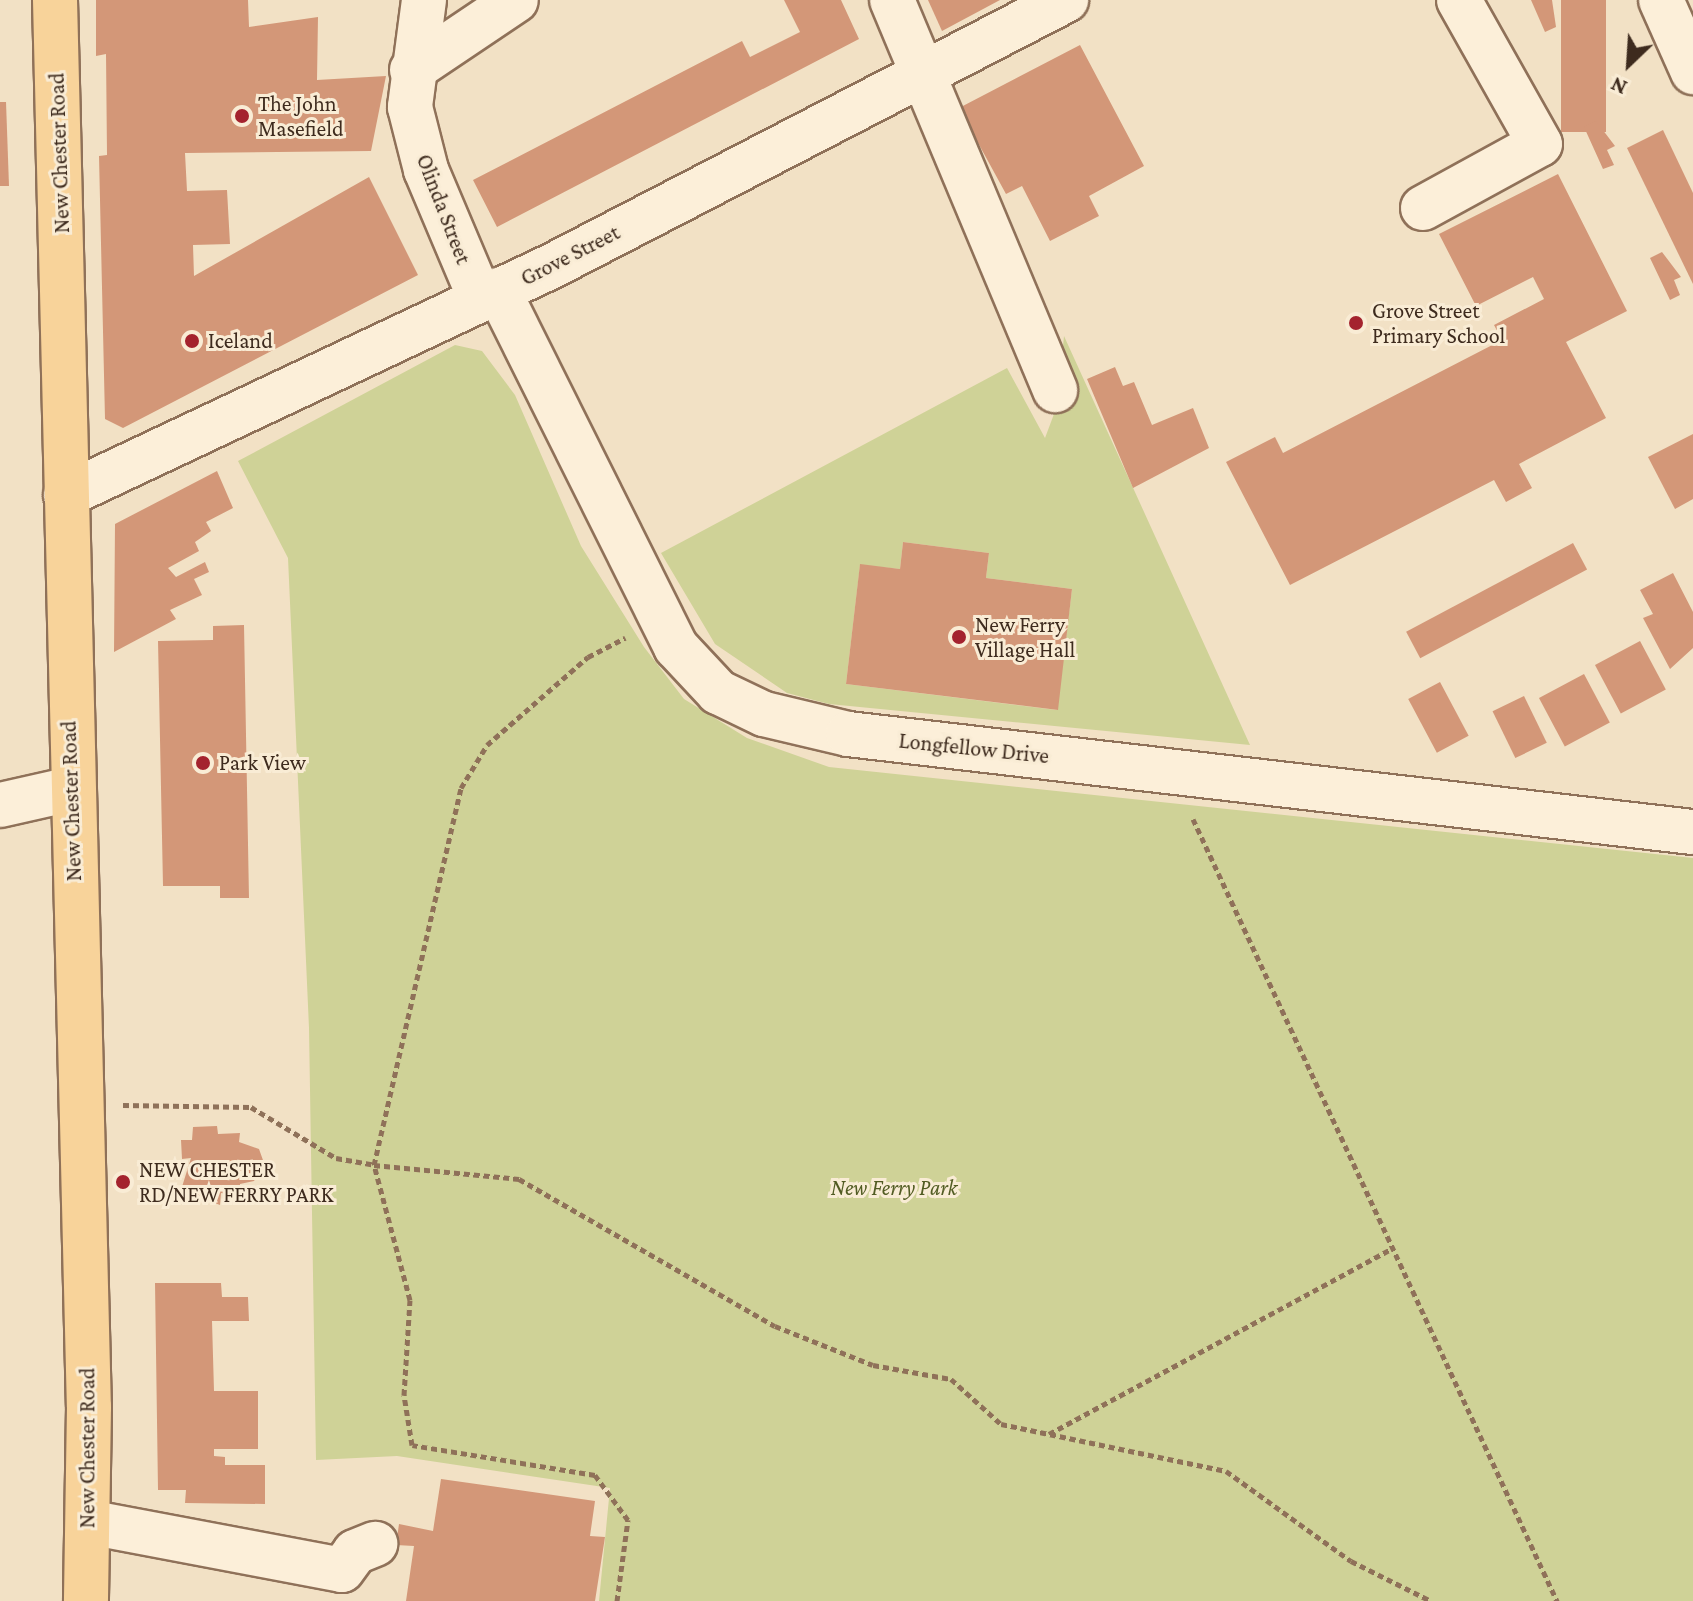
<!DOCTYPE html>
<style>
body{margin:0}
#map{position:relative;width:1693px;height:1601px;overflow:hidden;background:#f2e1c5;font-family:"Crimson Pro",serif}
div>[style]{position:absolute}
.green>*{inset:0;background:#cfd297}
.building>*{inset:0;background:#d39778;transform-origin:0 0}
.path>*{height:5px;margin-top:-2.5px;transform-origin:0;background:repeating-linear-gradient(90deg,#8f7159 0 6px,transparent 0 10px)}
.roads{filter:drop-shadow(2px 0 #8f7159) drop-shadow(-2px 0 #8f7159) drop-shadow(0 2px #8f7159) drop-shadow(0 -2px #8f7159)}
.minor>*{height:44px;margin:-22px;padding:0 22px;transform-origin:22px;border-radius:22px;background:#fcefd9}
.major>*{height:44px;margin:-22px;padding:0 22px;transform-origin:22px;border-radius:22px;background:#f8d39a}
.dots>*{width:22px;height:22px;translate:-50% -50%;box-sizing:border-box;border:4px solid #f9ecd5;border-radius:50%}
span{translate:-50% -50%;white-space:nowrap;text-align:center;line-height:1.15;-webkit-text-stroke:6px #f9ecd5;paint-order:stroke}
.poi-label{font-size:22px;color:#3e2b1e}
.left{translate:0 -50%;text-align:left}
.street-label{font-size:22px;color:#3e2b1e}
.park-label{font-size:22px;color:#525c23;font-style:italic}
.north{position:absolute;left:1589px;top:24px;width:80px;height:80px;-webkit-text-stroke:6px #f9ecd5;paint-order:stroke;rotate:205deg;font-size:22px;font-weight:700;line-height:32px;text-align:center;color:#3e2b1e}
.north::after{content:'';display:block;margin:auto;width:28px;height:36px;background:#3e2b1e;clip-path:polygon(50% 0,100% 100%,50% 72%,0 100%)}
</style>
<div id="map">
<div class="green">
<div style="clip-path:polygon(evenodd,1064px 336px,1250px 745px,829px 704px,787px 693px,715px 644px,661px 553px,1007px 368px,1045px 438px,1057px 406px,1064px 336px,903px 542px,989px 553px,986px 578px,1072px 589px,1057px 710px,846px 684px,860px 565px,900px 569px,903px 542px)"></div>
<div style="clip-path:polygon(455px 345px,482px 351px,515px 395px,581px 546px,644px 647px,684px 699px,747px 738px,829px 767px,1693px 858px,1693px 1601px,599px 1601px,610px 1488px,397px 1456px,316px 1460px,309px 1028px,288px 558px,238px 461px)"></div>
</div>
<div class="building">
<div style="clip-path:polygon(96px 0,248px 0,249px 27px,318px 17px,317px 80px,386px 76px,371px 151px,185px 153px,187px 191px,227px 190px,230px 244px,193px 245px,194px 276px,369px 177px,418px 275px,123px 428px,105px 419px,99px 156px,107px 155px,106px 54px,96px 56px)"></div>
<div style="clip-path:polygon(784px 0,841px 0,859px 39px,497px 227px,473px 180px,742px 41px,750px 57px,800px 32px)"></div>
<div style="clip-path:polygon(928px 0,1000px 0,942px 31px)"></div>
<div style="clip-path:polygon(1531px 0,1552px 0,1556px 27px,1545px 32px)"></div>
<div style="left:1561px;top:0;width:45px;height:132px"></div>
<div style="clip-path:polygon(1080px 45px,1144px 166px,1089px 196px,1099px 216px,1050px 241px,1022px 186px,1006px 194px,959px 108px)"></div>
<div style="clip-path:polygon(0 102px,6px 102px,9px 186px,0 186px)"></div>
<div style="clip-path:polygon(1596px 121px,1615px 146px,1607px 150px,1614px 165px,1603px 169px,1584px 127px)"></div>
<div style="clip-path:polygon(1663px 130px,1693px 193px,1693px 284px,1627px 148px)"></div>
<div style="clip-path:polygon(1558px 174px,1627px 311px,1566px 342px,1606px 418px,1519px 464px,1532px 488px,1506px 502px,1494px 480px,1290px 585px,1226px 462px,1275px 437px,1283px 453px,1502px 340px,1494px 325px,1544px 299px,1533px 277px,1476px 306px,1439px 234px)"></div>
<div style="clip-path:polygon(1662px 252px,1681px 277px,1674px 280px,1680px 295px,1670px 300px,1650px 258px)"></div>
<div style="clip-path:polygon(1115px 367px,1123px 386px,1134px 382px,1152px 425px,1193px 408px,1209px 448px,1133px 488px,1087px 379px)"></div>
<div style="clip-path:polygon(1693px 434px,1693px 499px,1675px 509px,1648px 457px)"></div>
<div style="clip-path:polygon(217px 471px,233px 508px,206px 522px,211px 531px,195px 542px,199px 551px,168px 568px,176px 577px,205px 562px,209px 572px,194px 579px,202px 595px,170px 610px,176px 619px,114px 652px,115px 524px)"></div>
<div style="clip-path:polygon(903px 542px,989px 553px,986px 578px,1072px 589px,1058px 710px,846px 684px,860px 564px,900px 569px)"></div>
<div style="left:1573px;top:543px;width:30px;height:189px;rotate:62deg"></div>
<div style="clip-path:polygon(1673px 573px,1693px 612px,1693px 648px,1670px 669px,1643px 618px,1653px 614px,1640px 590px)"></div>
<div style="clip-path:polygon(244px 625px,249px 898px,220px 898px,220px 886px,163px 886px,158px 641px,213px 640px,213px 626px)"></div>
<div style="left:1640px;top:641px;width:55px;height:51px;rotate:62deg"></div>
<div style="left:1584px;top:674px;width:55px;height:51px;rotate:62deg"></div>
<div style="left:1440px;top:682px;width:61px;height:36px;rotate:62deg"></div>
<div style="left:1524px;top:696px;width:52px;height:35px;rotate:64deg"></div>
<div style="clip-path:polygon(217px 1126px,218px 1134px,240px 1133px,239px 1142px,259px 1149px,264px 1163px,254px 1181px,240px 1184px,240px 1196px,221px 1193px,220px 1205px,181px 1190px,191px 1158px,182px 1159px,181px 1140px,192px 1140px,193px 1127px)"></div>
<div style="clip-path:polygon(155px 1283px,221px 1283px,222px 1297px,248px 1297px,249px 1321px,212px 1321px,214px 1391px,258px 1391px,258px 1449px,214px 1449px,214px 1456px,225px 1457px,225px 1465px,265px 1465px,265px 1504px,185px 1503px,186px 1490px,158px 1490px)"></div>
<div style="clip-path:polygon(441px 1479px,595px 1501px,590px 1536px,605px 1537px,595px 1601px,406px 1601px,414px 1546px,396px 1545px,399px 1524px,433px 1531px)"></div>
</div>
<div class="path">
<div style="left:1193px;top:819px;width:863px;rotate:65.04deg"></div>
<div style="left:123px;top:1105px;width:128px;rotate:0.9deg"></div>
<div style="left:251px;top:1107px;width:99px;rotate:31deg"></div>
<div style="left:336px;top:1158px;width:39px;rotate:10deg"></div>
<div style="left:374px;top:1165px;width:387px;rotate:-77deg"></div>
<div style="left:461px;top:788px;width:50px;rotate:-58.8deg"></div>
<div style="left:487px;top:745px;width:134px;rotate:-41.1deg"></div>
<div style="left:588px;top:657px;width:42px;rotate:-27.2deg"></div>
<div style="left:1049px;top:1434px;width:391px;rotate:-28.4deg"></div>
<div style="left:617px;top:1601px;width:82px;rotate:-82.3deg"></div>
<div style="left:628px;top:1520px;width:56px;rotate:-126.3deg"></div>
<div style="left:595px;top:1475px;width:185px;rotate:-170.7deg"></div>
<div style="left:412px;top:1445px;width:51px;rotate:-99.1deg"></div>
<div style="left:404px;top:1395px;width:95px;rotate:-86.4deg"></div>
<div style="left:410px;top:1300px;width:140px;rotate:-104.9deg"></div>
<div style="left:374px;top:1165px;width:146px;rotate:5.5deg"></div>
<div style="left:519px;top:1179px;width:295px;rotate:29.9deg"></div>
<div style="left:775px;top:1326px;width:105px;rotate:21.7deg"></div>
<div style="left:873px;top:1365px;width:79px;rotate:10.2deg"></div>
<div style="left:951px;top:1379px;width:67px;rotate:42deg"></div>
<div style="left:1001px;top:1424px;width:230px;rotate:11.8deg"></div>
<div style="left:1226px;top:1471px;width:154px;rotate:35.8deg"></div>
<div style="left:1351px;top:1561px;width:89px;rotate:26.6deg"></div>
</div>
<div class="roads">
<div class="minor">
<div style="left:424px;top:0;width:108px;rotate:97.5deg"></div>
<div style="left:410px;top:107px;width:65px;rotate:75.7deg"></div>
<div style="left:426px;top:170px;width:139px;rotate:67.1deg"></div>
<div style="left:892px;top:0;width:423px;rotate:67.3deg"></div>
<div style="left:1661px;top:0;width:79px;rotate:66deg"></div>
<div style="left:412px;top:70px;width:125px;rotate:-33.9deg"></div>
<div style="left:1423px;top:208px;width:133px;rotate:-28.7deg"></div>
<div style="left:1540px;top:144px;width:165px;rotate:-119.4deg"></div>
<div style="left:498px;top:290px;width:399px;rotate:63.5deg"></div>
<div style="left:676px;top:647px;width:62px;rotate:47deg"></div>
<div style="left:718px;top:692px;width:51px;rotate:25.6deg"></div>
<div style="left:764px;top:714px;width:86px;rotate:13.4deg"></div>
<div style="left:848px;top:734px;width:851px;rotate:6.62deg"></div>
<div style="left:66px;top:495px;width:537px;rotate:-25.23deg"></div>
<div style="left:552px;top:266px;width:579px;rotate:-27.36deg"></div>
<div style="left:0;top:805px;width:73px;rotate:-12.7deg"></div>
<div style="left:88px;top:1522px;width:258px;rotate:10.7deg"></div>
<div style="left:342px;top:1570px;width:22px;rotate:-54deg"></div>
<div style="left:355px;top:1552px;width:22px;rotate:-22deg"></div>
</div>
<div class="major">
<div style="left:55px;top:0;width:1407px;rotate:88.62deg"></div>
<div style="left:89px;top:1407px;width:194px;rotate:90.9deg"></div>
</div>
</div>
<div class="dots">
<div style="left:242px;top:116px;background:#a4232e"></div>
<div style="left:1356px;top:323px;background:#a4232e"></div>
<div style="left:192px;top:341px;background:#a4232e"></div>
<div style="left:959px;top:637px;background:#a4232e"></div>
<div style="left:203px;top:763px;background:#a4232e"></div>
<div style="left:123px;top:1182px;background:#a4232e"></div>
</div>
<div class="poi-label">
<span class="left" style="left:258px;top:116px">The John<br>Masefield</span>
<span class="left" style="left:1372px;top:323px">Grove Street<br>Primary School</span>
<span class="left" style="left:208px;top:341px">Iceland</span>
<span class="left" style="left:975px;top:637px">New Ferry<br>Village Hall</span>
<span class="left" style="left:219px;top:763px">Park View</span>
<span class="left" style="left:139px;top:1182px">NEW CHESTER<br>RD/NEW FERRY PARK</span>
</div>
<div class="street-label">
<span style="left:59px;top:153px;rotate:-92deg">New Chester Road</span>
<span style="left:444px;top:209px;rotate:69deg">Olinda Street</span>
<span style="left:570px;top:255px;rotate:-27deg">Grove Street</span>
<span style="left:974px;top:748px;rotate:6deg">Longfellow Drive</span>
<span style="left:71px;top:801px;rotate:-92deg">New Chester Road</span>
<span style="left:87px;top:1448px;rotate:-90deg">New Chester Road</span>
</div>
<div class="park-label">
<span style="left:894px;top:1188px">New Ferry Park</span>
</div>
<div class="north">N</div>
</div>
